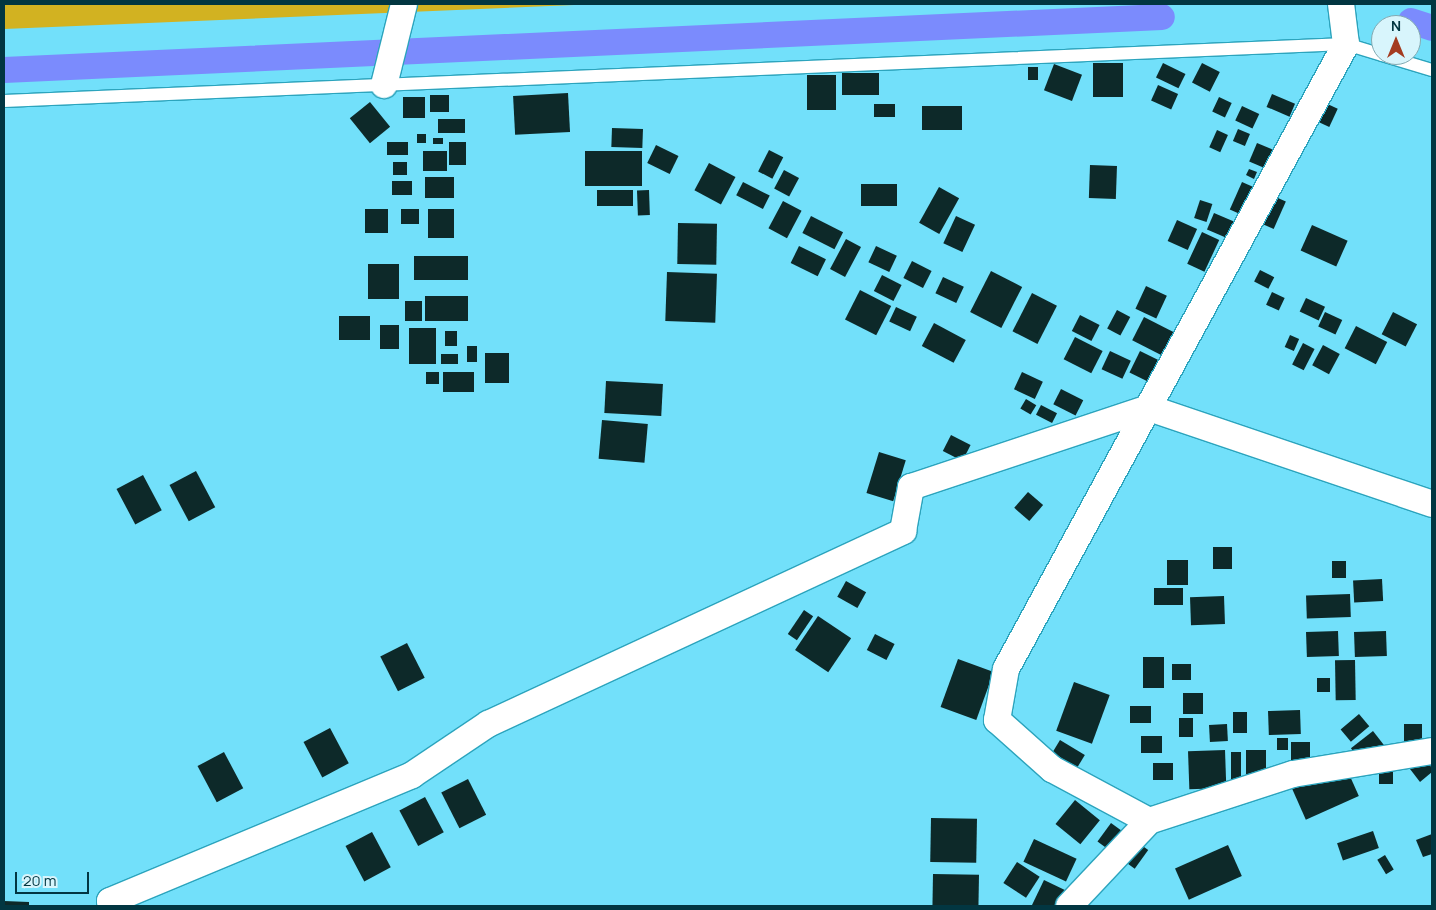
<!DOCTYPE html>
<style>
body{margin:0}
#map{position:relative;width:1436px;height:910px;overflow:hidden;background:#72e0fa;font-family:Manrope,sans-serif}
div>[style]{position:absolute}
.green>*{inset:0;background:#d2b221}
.canal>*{height:26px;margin:-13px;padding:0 13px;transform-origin:13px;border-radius:13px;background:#7b8bfd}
.building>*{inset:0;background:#0d2929;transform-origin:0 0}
.roads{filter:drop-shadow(1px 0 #2ca4bd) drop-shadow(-1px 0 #2ca4bd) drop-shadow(0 1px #2ca4bd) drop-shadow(0 -1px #2ca4bd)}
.service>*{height:12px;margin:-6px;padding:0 6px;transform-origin:6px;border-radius:6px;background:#fff}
.minor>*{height:26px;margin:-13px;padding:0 13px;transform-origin:13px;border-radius:13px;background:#fff}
span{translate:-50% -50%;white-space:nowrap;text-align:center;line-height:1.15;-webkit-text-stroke:5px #d8f5fc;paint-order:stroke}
.frame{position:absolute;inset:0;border:5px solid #023641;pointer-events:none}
.north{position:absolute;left:1371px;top:15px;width:50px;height:50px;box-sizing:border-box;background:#d8f5fc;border:1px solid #82a9b1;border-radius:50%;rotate:0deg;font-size:14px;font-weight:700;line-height:20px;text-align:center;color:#023641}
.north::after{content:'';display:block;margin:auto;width:18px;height:22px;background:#a43c21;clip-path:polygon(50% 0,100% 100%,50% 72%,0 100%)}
.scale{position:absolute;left:15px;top:872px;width:74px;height:22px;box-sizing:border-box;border:2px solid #023641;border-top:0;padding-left:6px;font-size:15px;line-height:18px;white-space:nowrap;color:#023641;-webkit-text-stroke:4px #d8f5fc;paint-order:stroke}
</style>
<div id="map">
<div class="green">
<div style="clip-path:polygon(4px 4px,598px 4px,4px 29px)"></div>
</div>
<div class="canal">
<div style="left:1411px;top:21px;width:22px;rotate:18deg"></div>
<div style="left:4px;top:70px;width:1159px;rotate:-2.62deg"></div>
</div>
<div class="building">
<div style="left:1093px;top:63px;width:30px;height:34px"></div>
<div style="left:1163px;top:63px;width:25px;height:16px;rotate:26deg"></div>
<div style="left:1202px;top:63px;width:20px;height:22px;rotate:27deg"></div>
<div style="left:1054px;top:64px;width:30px;height:28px;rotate:21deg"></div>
<div style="left:1028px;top:67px;width:10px;height:13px"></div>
<div style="left:842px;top:73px;width:37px;height:22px"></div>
<div style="left:807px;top:75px;width:29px;height:35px"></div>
<div style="left:1158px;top:85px;width:22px;height:17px;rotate:24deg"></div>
<div style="left:568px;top:93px;width:39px;height:55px;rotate:87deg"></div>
<div style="left:1272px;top:94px;width:25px;height:14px;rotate:23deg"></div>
<div style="left:1306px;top:94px;width:35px;height:20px;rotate:25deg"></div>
<div style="left:430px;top:95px;width:19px;height:17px"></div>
<div style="left:403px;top:97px;width:22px;height:21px"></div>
<div style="left:1219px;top:97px;width:14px;height:16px;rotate:25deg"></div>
<div style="left:370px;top:102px;width:32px;height:26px;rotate:51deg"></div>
<div style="left:874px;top:104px;width:21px;height:13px"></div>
<div style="left:922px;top:106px;width:40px;height:24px"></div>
<div style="left:1242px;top:106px;width:19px;height:16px;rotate:25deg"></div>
<div style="left:438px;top:119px;width:27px;height:14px"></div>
<div style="left:612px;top:128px;width:31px;height:19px;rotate:2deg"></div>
<div style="left:1238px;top:129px;width:13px;height:13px;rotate:23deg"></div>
<div style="left:1217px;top:130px;width:12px;height:19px;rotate:24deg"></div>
<div style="left:417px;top:134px;width:9px;height:9px"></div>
<div style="left:433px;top:138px;width:10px;height:6px"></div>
<div style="left:387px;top:142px;width:21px;height:13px"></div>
<div style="left:449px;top:142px;width:17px;height:23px"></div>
<div style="left:1257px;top:143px;width:23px;height:20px;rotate:23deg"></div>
<div style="left:656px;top:145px;width:25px;height:20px;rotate:26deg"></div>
<div style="left:769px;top:150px;width:16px;height:24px;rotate:27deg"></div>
<div style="left:423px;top:151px;width:24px;height:20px"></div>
<div style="left:642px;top:151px;width:35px;height:57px;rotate:90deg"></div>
<div style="left:393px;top:162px;width:14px;height:13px"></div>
<div style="left:709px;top:163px;width:30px;height:31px;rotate:28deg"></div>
<div style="left:1090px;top:165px;width:27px;height:33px;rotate:2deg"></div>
<div style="clip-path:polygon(1249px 169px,1257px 172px,1254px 179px,1246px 175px)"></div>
<div style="left:784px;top:170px;width:17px;height:21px;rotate:28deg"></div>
<div style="left:425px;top:177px;width:29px;height:21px"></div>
<div style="left:392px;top:181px;width:20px;height:14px"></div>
<div style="left:743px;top:182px;width:30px;height:15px;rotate:27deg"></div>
<div style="left:1242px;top:182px;width:48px;height:30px;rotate:24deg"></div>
<div style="left:861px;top:184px;width:36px;height:22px"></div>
<div style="left:939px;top:187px;width:23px;height:41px;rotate:29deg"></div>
<div style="left:633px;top:190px;width:16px;height:36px;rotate:90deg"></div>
<div style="left:649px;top:190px;width:25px;height:12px;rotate:88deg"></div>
<div style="left:1200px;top:200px;width:13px;height:19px;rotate:18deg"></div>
<div style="left:783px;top:201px;width:21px;height:31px;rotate:28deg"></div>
<div style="left:365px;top:209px;width:23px;height:24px"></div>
<div style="left:401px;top:209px;width:18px;height:15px"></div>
<div style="left:428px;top:209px;width:26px;height:29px"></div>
<div style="left:1214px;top:213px;width:28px;height:18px;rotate:23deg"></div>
<div style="left:811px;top:216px;width:36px;height:19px;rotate:27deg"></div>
<div style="left:956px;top:216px;width:21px;height:30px;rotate:25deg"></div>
<div style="left:1177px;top:220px;width:22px;height:23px;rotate:24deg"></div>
<div style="left:678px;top:223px;width:39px;height:41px;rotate:1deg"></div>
<div style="left:1312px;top:225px;width:39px;height:28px;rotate:24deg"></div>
<div style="left:1202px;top:232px;width:19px;height:35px;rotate:25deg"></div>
<div style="left:846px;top:239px;width:17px;height:34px;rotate:28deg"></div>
<div style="left:799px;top:246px;width:30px;height:19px;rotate:26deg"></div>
<div style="left:876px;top:246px;width:23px;height:18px;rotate:25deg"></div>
<div style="left:414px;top:256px;width:54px;height:24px"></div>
<div style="left:912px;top:261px;width:22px;height:19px;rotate:27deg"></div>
<div style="left:368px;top:264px;width:31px;height:35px"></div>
<div style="left:1260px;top:270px;width:16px;height:13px;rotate:27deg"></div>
<div style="left:991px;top:271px;width:35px;height:46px;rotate:27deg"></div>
<div style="left:667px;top:272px;width:50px;height:49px;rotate:2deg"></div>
<div style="left:882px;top:275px;width:22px;height:18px;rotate:27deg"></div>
<div style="left:943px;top:277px;width:23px;height:18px;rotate:25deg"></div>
<div style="left:1146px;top:286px;width:23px;height:25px;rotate:25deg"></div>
<div style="left:860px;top:290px;width:35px;height:33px;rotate:27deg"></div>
<div style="left:1272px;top:292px;width:14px;height:14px;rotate:25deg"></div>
<div style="left:1032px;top:293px;width:28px;height:43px;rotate:27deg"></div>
<div style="left:425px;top:296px;width:43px;height:25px"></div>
<div style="left:1306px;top:298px;width:21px;height:15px;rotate:25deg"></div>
<div style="left:405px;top:301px;width:17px;height:20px"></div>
<div style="left:896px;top:307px;width:23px;height:16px;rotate:25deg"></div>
<div style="left:1117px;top:310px;width:15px;height:21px;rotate:28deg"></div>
<div style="left:1325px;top:312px;width:19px;height:16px;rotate:25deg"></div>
<div style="left:1393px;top:312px;width:27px;height:25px;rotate:27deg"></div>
<div style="left:1080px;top:315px;width:22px;height:18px;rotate:27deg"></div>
<div style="left:339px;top:316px;width:31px;height:24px"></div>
<div style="left:1144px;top:317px;width:33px;height:26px;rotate:27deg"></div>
<div style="left:934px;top:323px;width:36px;height:26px;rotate:28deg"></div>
<div style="left:380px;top:325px;width:19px;height:24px"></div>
<div style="left:1356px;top:326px;width:35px;height:25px;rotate:27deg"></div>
<div style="left:409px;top:328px;width:27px;height:36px"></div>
<div style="left:445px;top:331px;width:12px;height:15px"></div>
<div style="left:1290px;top:335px;width:10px;height:13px;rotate:24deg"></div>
<div style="left:1075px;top:337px;width:31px;height:25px;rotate:27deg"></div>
<div style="left:1303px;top:343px;width:13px;height:24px;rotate:27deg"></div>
<div style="left:1323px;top:345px;width:19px;height:23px;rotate:28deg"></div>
<div style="left:467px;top:346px;width:10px;height:16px"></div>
<div style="left:1110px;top:351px;width:23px;height:20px;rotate:25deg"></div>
<div style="left:1140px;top:351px;width:30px;height:24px;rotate:26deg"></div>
<div style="left:485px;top:353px;width:24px;height:30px"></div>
<div style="left:441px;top:354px;width:17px;height:10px"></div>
<div style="left:426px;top:372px;width:13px;height:12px"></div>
<div style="left:443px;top:372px;width:31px;height:20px"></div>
<div style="left:1022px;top:372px;width:23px;height:19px;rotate:25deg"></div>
<div style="left:606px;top:381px;width:57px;height:32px;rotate:3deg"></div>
<div style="left:1061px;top:389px;width:25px;height:17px;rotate:27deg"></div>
<div style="left:1026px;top:399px;width:12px;height:11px;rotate:31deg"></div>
<div style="left:1041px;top:405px;width:18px;height:11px;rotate:27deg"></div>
<div style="left:602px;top:420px;width:46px;height:39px;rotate:5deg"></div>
<div style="left:951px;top:435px;width:22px;height:18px;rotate:27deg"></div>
<div style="left:879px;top:452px;width:28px;height:43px;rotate:17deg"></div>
<div style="left:196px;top:471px;width:41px;height:30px;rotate:62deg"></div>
<div style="left:143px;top:475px;width:40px;height:30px;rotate:62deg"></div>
<div style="left:1028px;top:492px;width:20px;height:21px;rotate:41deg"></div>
<div style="left:1232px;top:547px;width:22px;height:19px;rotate:90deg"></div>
<div style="left:1188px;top:560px;width:25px;height:21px;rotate:90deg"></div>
<div style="left:1332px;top:561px;width:14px;height:17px"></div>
<div style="left:1382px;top:579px;width:22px;height:29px;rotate:87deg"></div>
<div style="left:846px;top:581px;width:23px;height:18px;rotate:29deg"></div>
<div style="left:1183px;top:588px;width:17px;height:29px;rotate:90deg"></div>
<div style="left:1350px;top:594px;width:23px;height:44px;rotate:88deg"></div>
<div style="left:1224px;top:596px;width:28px;height:34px;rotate:88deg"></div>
<div style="left:804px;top:610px;width:11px;height:29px;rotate:34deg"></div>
<div style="left:818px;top:616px;width:40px;height:41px;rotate:34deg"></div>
<div style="left:1338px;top:631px;width:25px;height:32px;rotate:88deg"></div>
<div style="left:1386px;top:631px;width:25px;height:32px;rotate:88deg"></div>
<div style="left:875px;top:634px;width:22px;height:18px;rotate:27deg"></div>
<div style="left:407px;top:643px;width:39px;height:30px;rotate:63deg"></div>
<div style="left:1143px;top:657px;width:21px;height:31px"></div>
<div style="left:958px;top:659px;width:38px;height:51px;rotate:20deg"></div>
<div style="left:1355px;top:660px;width:40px;height:20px;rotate:89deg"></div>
<div style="left:1191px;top:664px;width:16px;height:19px;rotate:90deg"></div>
<div style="left:1317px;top:678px;width:13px;height:14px"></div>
<div style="left:1074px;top:682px;width:38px;height:52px;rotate:20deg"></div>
<div style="left:1203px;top:693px;width:21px;height:20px;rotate:90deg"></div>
<div style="left:1151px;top:706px;width:17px;height:21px;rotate:90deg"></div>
<div style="left:1300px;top:710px;width:24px;height:32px;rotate:88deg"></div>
<div style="left:1233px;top:712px;width:14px;height:21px"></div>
<div style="left:1359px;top:714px;width:16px;height:24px;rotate:50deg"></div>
<div style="left:1179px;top:718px;width:14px;height:19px"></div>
<div style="left:1227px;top:724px;width:17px;height:18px;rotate:87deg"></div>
<div style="left:1422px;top:724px;width:23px;height:18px;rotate:90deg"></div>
<div style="left:330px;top:728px;width:40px;height:30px;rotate:62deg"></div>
<div style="left:1373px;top:731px;width:18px;height:28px;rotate:52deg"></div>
<div style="left:1162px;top:736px;width:17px;height:21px;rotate:90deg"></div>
<div style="left:1277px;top:738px;width:11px;height:12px"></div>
<div style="left:1060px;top:740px;width:29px;height:22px;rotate:31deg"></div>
<div style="left:1291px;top:742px;width:19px;height:22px"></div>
<div style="left:1225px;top:750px;width:38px;height:37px;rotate:88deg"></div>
<div style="left:1246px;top:750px;width:20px;height:25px"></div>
<div style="left:224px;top:752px;width:41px;height:30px;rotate:62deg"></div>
<div style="left:1241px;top:752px;width:27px;height:10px;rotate:90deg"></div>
<div style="clip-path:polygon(1428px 754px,1432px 772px,1420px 782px,1410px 769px)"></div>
<div style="left:1379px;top:762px;width:14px;height:22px"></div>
<div style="left:1153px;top:763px;width:20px;height:17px"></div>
<div style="left:1345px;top:765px;width:34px;height:58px;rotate:66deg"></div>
<div style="left:468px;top:779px;width:40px;height:30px;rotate:63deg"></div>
<div style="left:425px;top:797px;width:40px;height:29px;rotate:62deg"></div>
<div style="left:1075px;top:800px;width:32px;height:31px;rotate:39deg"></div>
<div style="left:931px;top:818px;width:46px;height:44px;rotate:1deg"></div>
<div style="left:1111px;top:823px;width:46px;height:23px;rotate:36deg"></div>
<div style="left:1373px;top:831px;width:18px;height:38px;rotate:71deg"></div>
<div style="left:372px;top:832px;width:40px;height:30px;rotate:62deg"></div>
<div style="clip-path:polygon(1432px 834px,1432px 854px,1423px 857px,1416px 840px)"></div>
<div style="left:1034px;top:839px;width:47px;height:25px;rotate:25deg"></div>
<div style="left:1228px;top:845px;width:34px;height:58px;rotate:66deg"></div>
<div style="left:1385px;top:855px;width:17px;height:9px;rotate:59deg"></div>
<div style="left:1017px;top:862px;width:27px;height:25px;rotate:33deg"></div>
<div style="left:933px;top:874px;width:46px;height:32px;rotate:1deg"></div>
<div style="clip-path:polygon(1044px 880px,1069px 892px,1062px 906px,1032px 905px)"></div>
<div style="clip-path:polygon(4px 901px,29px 902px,29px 906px,4px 906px)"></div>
</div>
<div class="roads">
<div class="service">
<div style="left:1382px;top:55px;width:52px;rotate:16.7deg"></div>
<div style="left:4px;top:101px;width:1343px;rotate:-2.43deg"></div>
<div style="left:1346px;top:44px;width:37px;rotate:17deg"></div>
</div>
<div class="minor">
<div style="left:1341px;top:4px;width:40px;rotate:82.9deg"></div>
<div style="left:1346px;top:44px;width:711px;rotate:118.55deg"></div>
<div style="left:1006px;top:669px;width:52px;rotate:100deg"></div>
<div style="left:997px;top:720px;width:74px;rotate:41.7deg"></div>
<div style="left:1052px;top:769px;width:110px;rotate:28.2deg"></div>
<div style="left:1149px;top:821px;width:151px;rotate:-18.1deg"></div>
<div style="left:1293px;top:774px;width:141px;rotate:-9.4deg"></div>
<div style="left:384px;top:85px;width:83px;rotate:-76.1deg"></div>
<div style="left:111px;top:906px;width:5px;rotate:-101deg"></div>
<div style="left:110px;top:901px;width:327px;rotate:-22.6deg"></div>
<div style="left:412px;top:775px;width:92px;rotate:-33.9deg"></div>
<div style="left:488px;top:724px;width:458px;rotate:-24.9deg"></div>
<div style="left:903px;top:531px;width:45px;rotate:-79.7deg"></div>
<div style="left:911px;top:487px;width:251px;rotate:-18.4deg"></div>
<div style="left:1149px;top:408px;width:299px;rotate:18.7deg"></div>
<div style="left:1069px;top:906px;width:117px;rotate:-46.7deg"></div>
</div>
</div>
<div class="frame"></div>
<div class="north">N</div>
<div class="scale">20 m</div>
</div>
